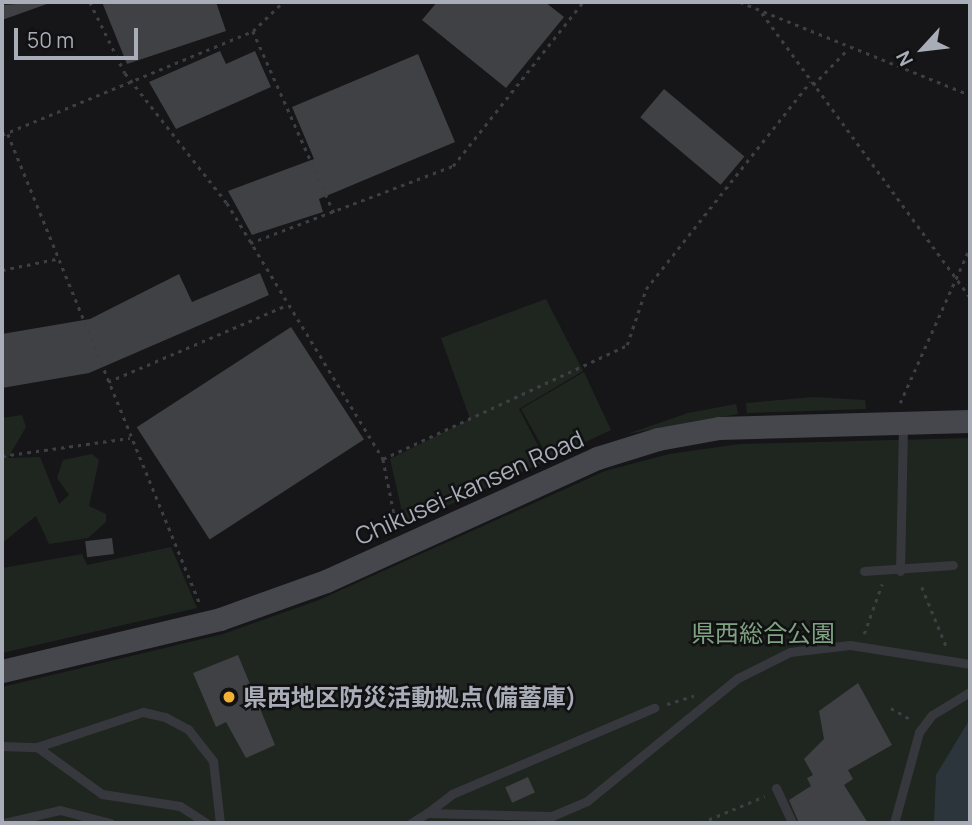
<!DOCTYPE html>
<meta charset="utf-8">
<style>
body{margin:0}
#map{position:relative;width:972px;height:825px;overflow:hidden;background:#161618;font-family:Manrope,"Noto Sans JP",sans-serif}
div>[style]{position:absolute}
.green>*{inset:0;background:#1e261f}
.water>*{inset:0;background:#2c353c}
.building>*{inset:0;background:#404145;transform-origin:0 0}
.path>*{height:2.5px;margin-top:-1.25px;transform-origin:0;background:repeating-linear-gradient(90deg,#3d3f44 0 3.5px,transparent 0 8.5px)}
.lane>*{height:9px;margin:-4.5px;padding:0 4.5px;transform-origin:4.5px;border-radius:4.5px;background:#37383d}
.secondary>*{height:23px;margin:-11.5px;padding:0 11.5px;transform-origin:11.5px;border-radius:11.5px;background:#45474d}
.dots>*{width:19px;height:19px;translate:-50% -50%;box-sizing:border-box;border:4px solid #111113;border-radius:50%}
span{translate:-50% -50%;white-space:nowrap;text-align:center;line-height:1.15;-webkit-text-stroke:5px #111113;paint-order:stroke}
.street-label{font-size:24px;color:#a8adb8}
.park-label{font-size:24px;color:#7fa381}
.poi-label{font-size:24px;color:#a8adb8;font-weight:700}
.left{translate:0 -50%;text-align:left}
.frame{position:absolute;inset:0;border:4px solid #a8adb8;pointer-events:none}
.north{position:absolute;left:888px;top:14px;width:70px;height:70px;-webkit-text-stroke:5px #111113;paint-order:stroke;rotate:243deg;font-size:19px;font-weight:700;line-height:28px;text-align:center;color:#a8adb8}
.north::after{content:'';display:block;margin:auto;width:24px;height:32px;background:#a8adb8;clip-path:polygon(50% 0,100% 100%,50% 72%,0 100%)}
.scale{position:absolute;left:14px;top:28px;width:124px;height:32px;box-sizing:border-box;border:4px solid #a8adb8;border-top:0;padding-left:9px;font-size:21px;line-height:24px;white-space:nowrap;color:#a8adb8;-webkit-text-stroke:5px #111113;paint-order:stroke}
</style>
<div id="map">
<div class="green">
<div style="clip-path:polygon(546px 299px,583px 371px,519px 409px,546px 461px,405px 525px,390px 459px,470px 419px,441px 338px)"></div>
<div style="clip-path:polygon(584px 372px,611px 430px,549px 459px,521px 409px)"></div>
<div style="clip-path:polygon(814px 397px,865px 400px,866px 409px,747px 413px,746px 403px)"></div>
<div style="clip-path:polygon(736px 404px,738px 414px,627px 434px,688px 413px)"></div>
<div style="clip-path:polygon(22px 415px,26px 427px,8px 458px,40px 457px,59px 504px,69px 495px,57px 478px,63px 460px,92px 454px,99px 460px,89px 506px,106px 514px,106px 522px,88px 538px,49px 544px,36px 516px,2px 543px,2px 418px)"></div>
<div style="clip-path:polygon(970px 438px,970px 823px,2px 823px,2px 687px,223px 634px,319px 600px,605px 471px,669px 454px,740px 444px)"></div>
<div style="clip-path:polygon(171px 547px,197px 608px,2px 653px,2px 568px,82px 554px,87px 565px)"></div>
</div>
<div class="water">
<div style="clip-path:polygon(970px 719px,970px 823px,934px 823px,936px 775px)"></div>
</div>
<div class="building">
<div style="clip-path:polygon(47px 2px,47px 4px,2px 20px,2px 5px)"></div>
<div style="clip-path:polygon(102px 2px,216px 2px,226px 31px,127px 64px)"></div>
<div style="clip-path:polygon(437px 2px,545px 2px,564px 17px,506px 88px,422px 20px)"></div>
<div style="clip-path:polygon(220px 51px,226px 64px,255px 51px,271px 87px,176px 129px,149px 82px)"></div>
<div style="clip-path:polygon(418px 54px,455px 142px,319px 199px,323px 212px,252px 235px,228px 191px,314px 159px,292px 107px)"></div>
<div style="left:664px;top:89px;width:105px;height:37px;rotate:40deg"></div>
<div style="clip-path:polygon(260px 273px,269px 295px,89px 373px,2px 388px,2px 334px,90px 319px,179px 274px,192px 302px)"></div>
<div style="left:291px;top:327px;width:134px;height:184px;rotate:57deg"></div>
<div style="left:112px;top:538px;width:16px;height:27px;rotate:83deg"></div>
<div style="clip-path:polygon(238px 655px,275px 745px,246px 758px,226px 722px,216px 727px,193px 673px)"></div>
<div style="clip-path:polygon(858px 683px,892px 745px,848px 770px,853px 779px,844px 785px,868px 823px,799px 823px,789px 800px,811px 786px,807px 778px,813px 775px,804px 759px,824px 739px,819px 711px)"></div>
<div style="left:528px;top:777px;width:17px;height:25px;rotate:66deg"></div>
</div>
<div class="path">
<div style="left:90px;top:2px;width:79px;rotate:63.8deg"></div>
<div style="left:125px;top:73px;width:165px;rotate:51.9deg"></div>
<div style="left:227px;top:203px;width:300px;rotate:58.6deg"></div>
<div style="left:383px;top:459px;width:70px;rotate:78.5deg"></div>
<div style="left:740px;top:2px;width:248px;rotate:22deg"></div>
<div style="left:762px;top:13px;width:352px;rotate:53.8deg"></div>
<div style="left:253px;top:31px;width:199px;rotate:66deg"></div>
<div style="left:813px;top:85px;width:49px;rotate:-45.8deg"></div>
<div style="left:8px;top:134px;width:508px;rotate:67.78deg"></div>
<div style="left:2px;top:135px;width:272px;rotate:-22.5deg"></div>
<div style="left:253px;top:31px;width:42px;rotate:-44deg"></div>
<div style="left:250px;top:243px;width:217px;rotate:-20.8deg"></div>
<div style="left:453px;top:166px;width:209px;rotate:-51.6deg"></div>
<div style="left:2px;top:270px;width:55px;rotate:-11.5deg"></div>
<div style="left:108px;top:382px;width:195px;rotate:-23.3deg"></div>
<div style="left:900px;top:403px;width:171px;rotate:-65.8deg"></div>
<div style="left:2px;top:456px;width:129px;rotate:-8deg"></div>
<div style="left:383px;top:459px;width:269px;rotate:-25deg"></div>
<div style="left:627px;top:345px;width:59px;rotate:-71.3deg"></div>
<div style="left:646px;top:289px;width:264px;rotate:-51.6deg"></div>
<div style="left:922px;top:587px;width:66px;rotate:67.7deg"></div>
<div style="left:864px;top:634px;width:53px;rotate:-70.2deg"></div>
<div style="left:667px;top:704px;width:28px;rotate:-17deg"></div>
<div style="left:891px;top:708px;width:24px;rotate:30deg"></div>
<div style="left:701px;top:823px;width:69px;rotate:-22.9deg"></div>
</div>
<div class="lane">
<div style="left:864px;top:571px;width:89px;rotate:-3.9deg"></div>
<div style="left:900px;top:571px;width:147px;rotate:-88.8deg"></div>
<div style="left:2px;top:746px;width:35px;rotate:2deg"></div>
<div style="left:37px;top:747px;width:112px;rotate:-18.3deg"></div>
<div style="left:143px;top:712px;width:23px;rotate:13deg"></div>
<div style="left:165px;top:717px;width:26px;rotate:28deg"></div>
<div style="left:188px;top:729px;width:41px;rotate:52deg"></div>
<div style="left:213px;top:761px;width:62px;rotate:83.6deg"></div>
<div style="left:37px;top:747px;width:80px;rotate:35.9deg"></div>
<div style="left:102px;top:794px;width:79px;rotate:8.7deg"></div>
<div style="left:180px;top:806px;width:31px;rotate:33deg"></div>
<div style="left:776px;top:788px;width:38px;rotate:65deg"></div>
<div style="left:427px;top:813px;width:31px;rotate:-37deg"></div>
<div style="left:452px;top:794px;width:220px;rotate:-23.1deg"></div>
<div style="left:4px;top:823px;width:57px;rotate:-13.1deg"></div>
<div style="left:60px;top:810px;width:52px;rotate:14.6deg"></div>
<div style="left:411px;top:823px;width:19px;rotate:-32deg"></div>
<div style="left:427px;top:813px;width:125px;rotate:1.4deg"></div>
<div style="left:552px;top:816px;width:38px;rotate:-23deg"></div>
<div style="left:587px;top:801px;width:195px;rotate:-39.2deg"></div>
<div style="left:738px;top:678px;width:58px;rotate:-26.6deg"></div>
<div style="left:790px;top:652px;width:60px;rotate:-6.7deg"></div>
<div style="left:850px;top:645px;width:121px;rotate:9deg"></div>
<div style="left:894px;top:823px;width:94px;rotate:-74.6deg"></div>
<div style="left:919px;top:732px;width:21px;rotate:-53deg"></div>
<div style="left:932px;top:715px;width:44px;rotate:-31.2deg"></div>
</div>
<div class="secondary">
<div style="left:2px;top:671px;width:224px;rotate:-13.4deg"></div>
<div style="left:220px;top:619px;width:113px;rotate:-19.7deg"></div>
<div style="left:326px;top:581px;width:298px;rotate:-24.4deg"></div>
<div style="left:597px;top:458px;width:64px;rotate:-17.3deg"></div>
<div style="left:658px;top:439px;width:62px;rotate:-10.2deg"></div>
<div style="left:719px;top:428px;width:251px;rotate:-1.6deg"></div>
</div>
<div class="dots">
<div style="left:229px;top:697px;background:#f2b134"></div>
</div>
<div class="street-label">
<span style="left:469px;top:487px;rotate:-24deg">Chikusei-kansen Road</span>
</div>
<div class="park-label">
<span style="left:763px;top:633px">県西総合公園</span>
</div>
<div class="poi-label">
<span class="left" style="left:243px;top:697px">県西地区防災活動拠点(備蓄庫)</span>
</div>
<div class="frame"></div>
<div class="north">N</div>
<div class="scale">50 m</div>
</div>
